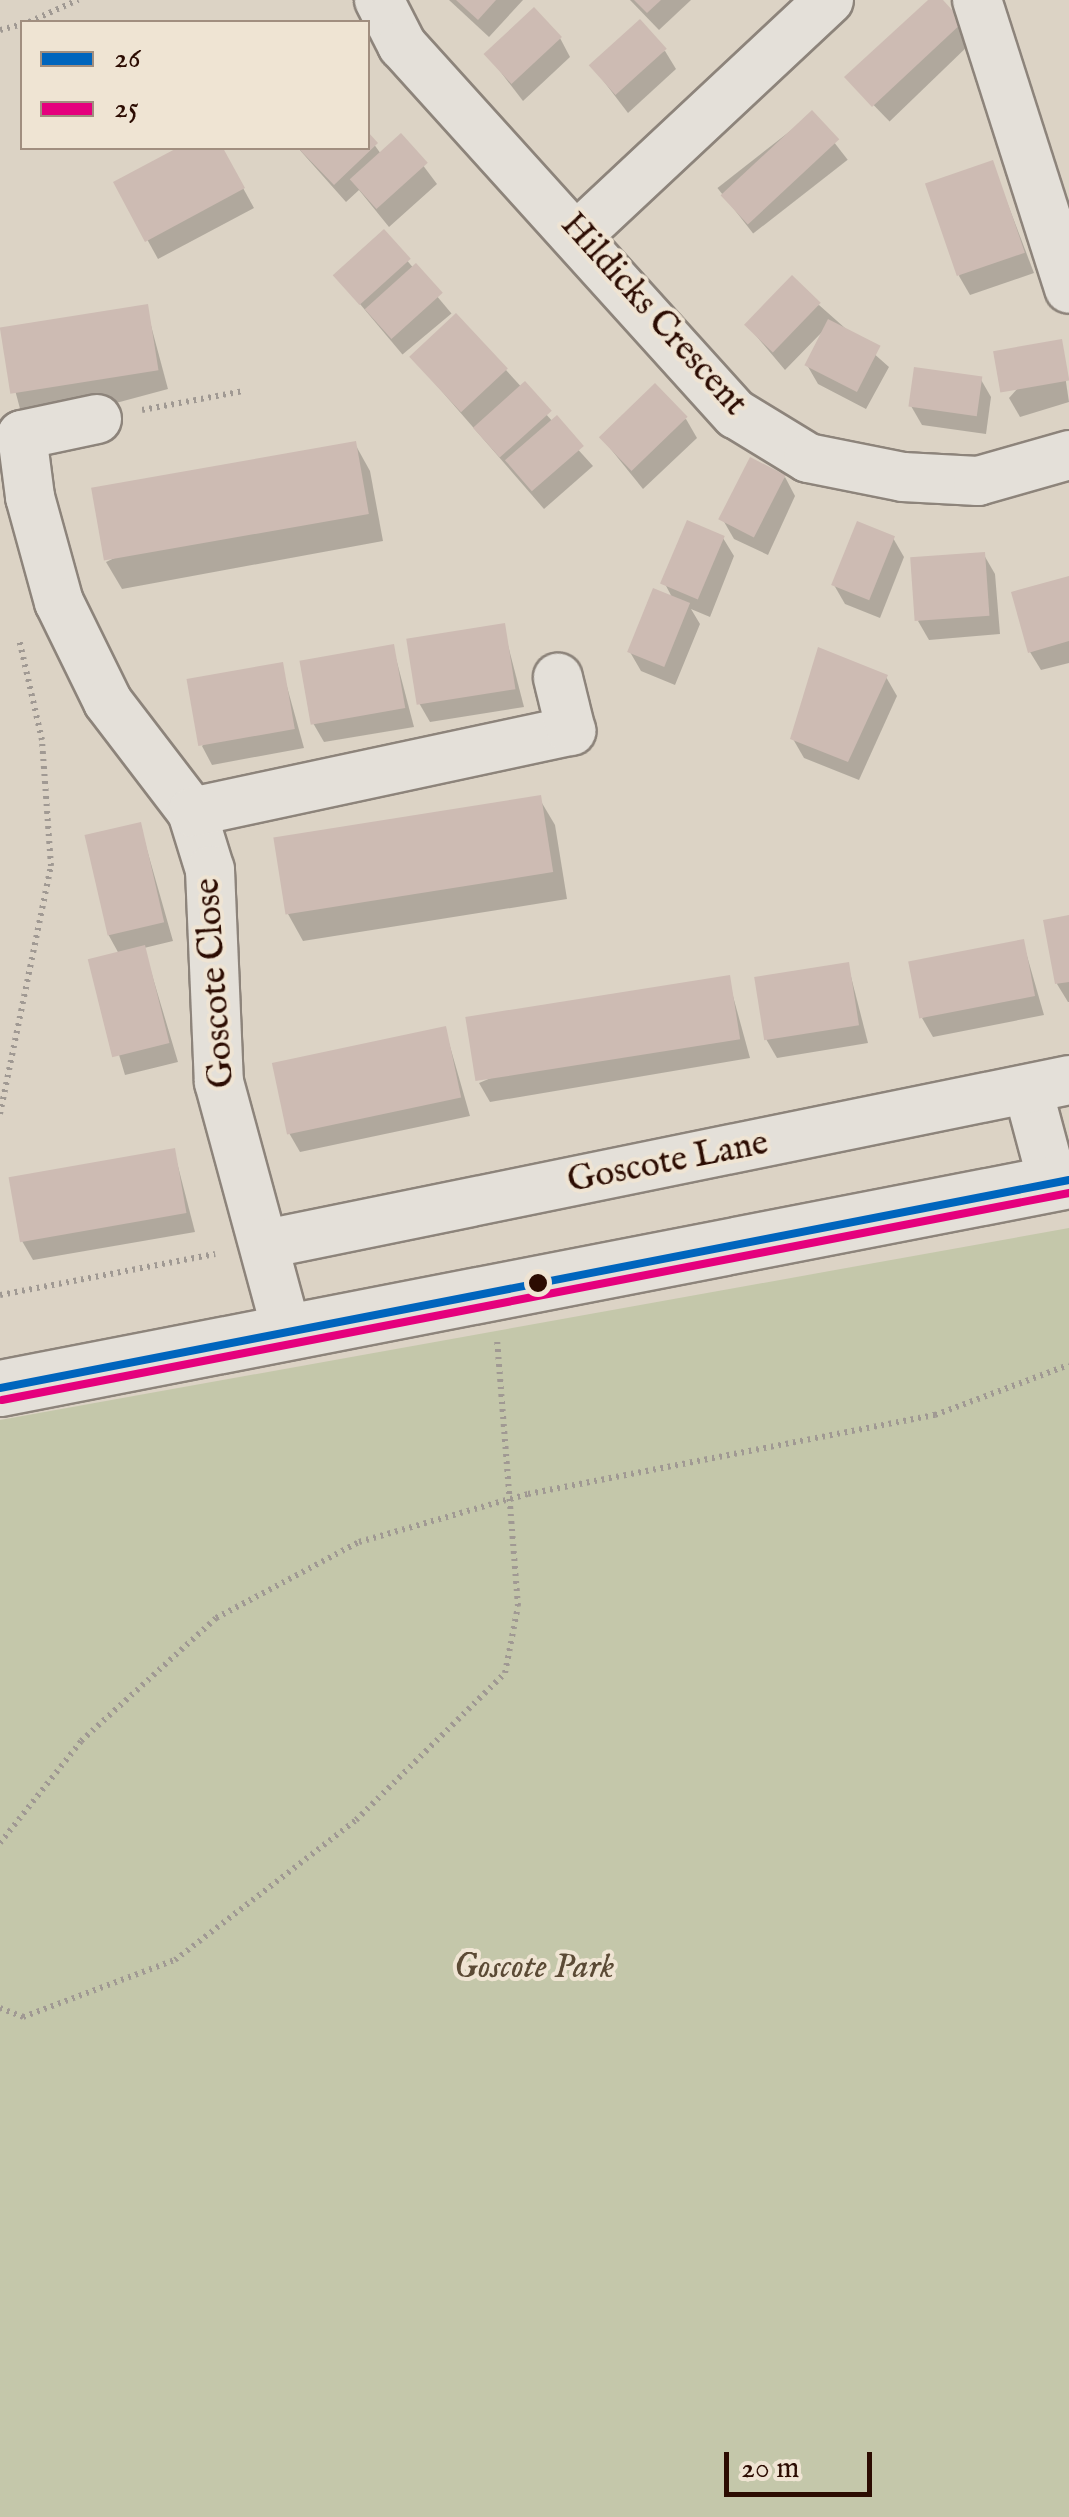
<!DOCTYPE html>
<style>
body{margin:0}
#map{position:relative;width:1069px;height:2517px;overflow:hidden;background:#dcd3c5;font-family:"IM FELL English",serif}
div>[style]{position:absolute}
.green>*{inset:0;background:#c4c7aa}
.shadow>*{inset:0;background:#0003;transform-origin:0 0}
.building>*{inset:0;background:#cdbbb3;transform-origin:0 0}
.path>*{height:6px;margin-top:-3px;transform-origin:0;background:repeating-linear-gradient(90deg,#a09993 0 2.5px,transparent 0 7.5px)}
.roads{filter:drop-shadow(2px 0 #8d847b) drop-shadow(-2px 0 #8d847b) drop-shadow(0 2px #8d847b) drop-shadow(0 -2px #8d847b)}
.street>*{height:48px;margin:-24px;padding:0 24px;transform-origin:24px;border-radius:24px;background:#e4e0d9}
.secondary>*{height:55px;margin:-27.5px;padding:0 27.5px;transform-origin:27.5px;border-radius:27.5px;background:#e4e0d9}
.bus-1>*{height:8px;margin:-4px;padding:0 4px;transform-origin:4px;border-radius:4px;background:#0065bd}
.bus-2>*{height:8px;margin:-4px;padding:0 4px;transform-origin:4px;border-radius:4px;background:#e5007d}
.dots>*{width:28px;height:28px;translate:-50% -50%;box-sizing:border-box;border:5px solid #efe4d3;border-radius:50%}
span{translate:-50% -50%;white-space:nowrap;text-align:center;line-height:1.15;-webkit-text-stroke:8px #efe4d3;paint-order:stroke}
.street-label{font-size:35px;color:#2c0c02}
.park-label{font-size:35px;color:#5b4a35;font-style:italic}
.legend{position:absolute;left:20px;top:20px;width:350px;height:130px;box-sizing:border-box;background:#efe4d3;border:2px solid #a18e7f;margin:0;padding:12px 18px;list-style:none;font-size:30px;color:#2c0c02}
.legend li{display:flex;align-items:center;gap:20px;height:50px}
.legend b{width:50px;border:2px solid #a18e7f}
.scale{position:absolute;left:724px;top:2452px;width:148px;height:45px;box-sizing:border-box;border:5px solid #2c0c02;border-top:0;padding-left:12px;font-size:30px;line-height:35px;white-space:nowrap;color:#2c0c02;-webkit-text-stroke:8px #efe4d3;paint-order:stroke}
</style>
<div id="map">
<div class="green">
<div style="clip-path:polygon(1069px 1228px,1069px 2517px,0 2517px,0 1420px)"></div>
</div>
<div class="shadow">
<div style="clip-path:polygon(449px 0,523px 0,489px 37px)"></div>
<div style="clip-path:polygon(630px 0,691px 0,659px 30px)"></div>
<div style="left:932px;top:0;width:58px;height:115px;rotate:46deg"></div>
<div style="clip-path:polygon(560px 38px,570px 57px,523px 101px,486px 53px)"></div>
<div style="clip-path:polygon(665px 51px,676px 69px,628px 113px,592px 66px)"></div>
<div style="left:812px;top:114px;width:58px;height:120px;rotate:52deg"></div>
<div style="clip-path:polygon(368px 136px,381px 154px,401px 136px,437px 184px,389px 227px,359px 190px,346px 202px,298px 148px,368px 148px)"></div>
<div style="clip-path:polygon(183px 148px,221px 148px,254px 208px,158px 259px,116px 183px)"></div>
<div style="clip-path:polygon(992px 163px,1034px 273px,970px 295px,959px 276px)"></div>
<div style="left:384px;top:233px;width:105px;height:64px;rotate:50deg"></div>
<div style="clip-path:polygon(819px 305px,889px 367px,866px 409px,818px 384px,807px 365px,824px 330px,785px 370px,747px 325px)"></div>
<div style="left:146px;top:307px;width:85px;height:148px;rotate:75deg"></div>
<div style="clip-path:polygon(1060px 342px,1069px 402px,1020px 417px,1009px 398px)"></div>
<div style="clip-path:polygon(412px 357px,506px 370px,593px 466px,544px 509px)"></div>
<div style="clip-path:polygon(980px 378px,991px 397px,986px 434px,922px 425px,911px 406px)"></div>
<div style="clip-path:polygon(686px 419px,697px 438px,643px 489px,601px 437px)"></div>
<div style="clip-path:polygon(355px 444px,370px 471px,383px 541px,122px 589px,106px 562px)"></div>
<div style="clip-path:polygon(785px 477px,795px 496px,768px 555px,734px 539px,723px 520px)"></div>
<div style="clip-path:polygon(723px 538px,734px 556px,710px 617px,691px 609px,700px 624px,675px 685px,641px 671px,630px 652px,673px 599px,665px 584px)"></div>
<div style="clip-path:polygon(893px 538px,904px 557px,880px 618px,845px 604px,834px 585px)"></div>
<div style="clip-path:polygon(984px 555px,995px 574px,1000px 634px,929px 640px,918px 621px)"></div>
<div style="clip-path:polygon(1069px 578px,1069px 663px,1041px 670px,1030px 652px)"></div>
<div style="clip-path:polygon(503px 626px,524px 707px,430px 722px,419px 703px)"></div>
<div style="clip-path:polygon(393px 647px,414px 727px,324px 742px,313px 723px)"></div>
<div style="clip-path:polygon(281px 665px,304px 748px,212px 765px,202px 746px)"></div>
<div style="clip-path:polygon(886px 677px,897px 696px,859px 780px,804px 758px,793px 739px)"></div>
<div style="clip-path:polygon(539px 798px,555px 825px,567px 899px,303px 941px,288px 914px)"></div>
<div style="clip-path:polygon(140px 825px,173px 941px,144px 948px,178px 1062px,125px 1075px,91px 961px,119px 954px,108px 934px)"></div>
<div style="clip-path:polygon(1069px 917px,1069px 1002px,1068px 1002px,1057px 984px)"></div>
<div style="clip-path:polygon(1023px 942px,1044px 1015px,933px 1037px,922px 1018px)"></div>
<div style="clip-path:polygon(848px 965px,868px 1043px,777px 1058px,766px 1039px)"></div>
<div style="clip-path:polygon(728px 978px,750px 1058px,490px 1102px,479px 1083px)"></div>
<div style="clip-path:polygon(445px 1029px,470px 1116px,300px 1152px,289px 1133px)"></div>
<div style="clip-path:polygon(174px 1151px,195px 1232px,33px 1260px,22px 1241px)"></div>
</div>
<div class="building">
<div style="clip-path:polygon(456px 0,496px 0,478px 20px)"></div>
<div style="clip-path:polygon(634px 0,661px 0,647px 13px)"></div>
<div style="clip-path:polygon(928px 0,943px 0,963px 22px,872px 107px,844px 77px)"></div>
<div style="left:534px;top:7px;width:41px;height:69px;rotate:47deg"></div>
<div style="left:640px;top:19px;width:40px;height:69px;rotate:48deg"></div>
<div style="left:812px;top:110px;width:40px;height:125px;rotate:47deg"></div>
<div style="clip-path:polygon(368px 132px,378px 143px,334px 185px,298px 148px,368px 148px)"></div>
<div style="left:401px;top:133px;width:40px;height:69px;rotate:48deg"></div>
<div style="clip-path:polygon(177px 148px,223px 148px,245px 188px,145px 242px,113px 182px)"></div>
<div style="left:993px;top:160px;width:98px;height:72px;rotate:71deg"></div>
<div style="left:384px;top:229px;width:40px;height:69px;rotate:48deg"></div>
<div style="left:416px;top:263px;width:40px;height:69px;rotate:48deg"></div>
<div style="left:792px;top:275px;width:40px;height:69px;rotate:44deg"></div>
<div style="left:148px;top:304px;width:67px;height:150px;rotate:81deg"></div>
<div style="left:456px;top:313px;width:76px;height:64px;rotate:47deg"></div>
<div style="left:828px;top:319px;width:59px;height:52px;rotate:27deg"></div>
<div style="left:1062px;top:339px;width:42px;height:70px;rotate:80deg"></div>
<div style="left:914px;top:367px;width:69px;height:40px;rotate:8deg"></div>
<div style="left:525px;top:381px;width:40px;height:70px;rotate:48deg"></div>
<div style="left:655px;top:383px;width:47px;height:78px;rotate:46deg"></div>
<div style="left:557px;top:415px;width:41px;height:69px;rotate:49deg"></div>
<div style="left:356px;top:441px;width:74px;height:269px;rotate:80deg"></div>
<div style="left:750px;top:457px;width:40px;height:70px;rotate:27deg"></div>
<div style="left:687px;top:520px;width:41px;height:69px;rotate:23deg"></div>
<div style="left:857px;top:521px;width:41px;height:69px;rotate:22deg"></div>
<div style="left:985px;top:552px;width:64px;height:75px;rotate:86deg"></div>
<div style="clip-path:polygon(1069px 576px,1069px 641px,1028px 653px,1011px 592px)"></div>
<div style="left:653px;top:588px;width:40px;height:69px;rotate:22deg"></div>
<div style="left:505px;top:623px;width:67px;height:100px;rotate:81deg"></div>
<div style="left:394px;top:644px;width:65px;height:96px;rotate:80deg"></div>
<div style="clip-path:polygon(818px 647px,888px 675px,848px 762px,790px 739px)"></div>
<div style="left:283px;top:662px;width:68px;height:98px;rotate:80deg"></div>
<div style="left:541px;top:795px;width:78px;height:271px;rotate:81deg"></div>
<div style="left:141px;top:822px;width:103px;height:58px;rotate:77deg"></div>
<div style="clip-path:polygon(1069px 915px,1069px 982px,1055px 984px,1043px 920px)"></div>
<div style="left:1024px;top:939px;width:58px;height:118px;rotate:79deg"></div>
<div style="left:145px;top:945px;width:101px;height:59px;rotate:76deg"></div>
<div style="left:849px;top:962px;width:64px;height:96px;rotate:81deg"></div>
<div style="left:730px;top:975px;width:65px;height:268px;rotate:81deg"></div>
<div style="left:446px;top:1026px;width:73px;height:178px;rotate:78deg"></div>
<div style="left:175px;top:1148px;width:66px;height:169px;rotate:80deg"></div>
</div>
<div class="path">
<div style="left:29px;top:22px;width:54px;rotate:-24.2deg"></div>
<div style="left:0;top:30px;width:23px;rotate:-15deg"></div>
<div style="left:142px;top:410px;width:104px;rotate:-10.6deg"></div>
<div style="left:0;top:1114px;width:253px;rotate:-78.4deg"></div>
<div style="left:51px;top:866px;width:126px;rotate:-94.1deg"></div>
<div style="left:42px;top:740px;width:104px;rotate:-102.8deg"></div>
<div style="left:0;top:1295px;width:219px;rotate:-10.8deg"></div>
<div style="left:0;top:1843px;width:130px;rotate:-51.5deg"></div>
<div style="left:81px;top:1741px;width:183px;rotate:-42.3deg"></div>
<div style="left:216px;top:1618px;width:162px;rotate:-28deg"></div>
<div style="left:359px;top:1542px;width:176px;rotate:-15.9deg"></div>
<div style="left:528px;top:1494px;width:415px;rotate:-11deg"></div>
<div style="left:935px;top:1415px;width:143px;rotate:-20.5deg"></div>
<div style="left:0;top:2008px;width:25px;rotate:21deg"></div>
<div style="left:23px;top:2017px;width:162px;rotate:-20.6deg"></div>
<div style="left:175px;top:1960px;width:229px;rotate:-37.7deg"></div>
<div style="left:356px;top:1820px;width:209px;rotate:-44.6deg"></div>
<div style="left:505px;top:1673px;width:68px;rotate:-79deg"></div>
<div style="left:518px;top:1606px;width:265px;rotate:-94.5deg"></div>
</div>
<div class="roads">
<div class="street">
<div style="left:379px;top:0;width:51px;rotate:62.9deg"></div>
<div style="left:402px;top:45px;width:498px;rotate:47.9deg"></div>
<div style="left:736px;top:414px;width:84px;rotate:31.4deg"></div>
<div style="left:808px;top:458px;width:97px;rotate:11.3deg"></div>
<div style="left:903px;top:477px;width:75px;rotate:3.1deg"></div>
<div style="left:978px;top:481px;width:95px;rotate:-15.9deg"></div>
<div style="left:977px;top:0;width:303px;rotate:72.3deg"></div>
<div style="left:580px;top:233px;width:341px;rotate:-43.1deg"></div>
<div style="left:97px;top:419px;width:77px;rotate:168deg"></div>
<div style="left:22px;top:435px;width:63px;rotate:82.6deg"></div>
<div style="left:30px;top:497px;width:109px;rotate:74.6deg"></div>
<div style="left:59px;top:602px;width:111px;rotate:63.9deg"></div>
<div style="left:108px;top:702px;width:138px;rotate:52.6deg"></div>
<div style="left:192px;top:812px;width:61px;rotate:72.8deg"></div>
<div style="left:210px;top:870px;width:212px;rotate:87.6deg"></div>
<div style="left:219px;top:1082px;width:255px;rotate:74.8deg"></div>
<div style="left:192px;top:812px;width:388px;rotate:-12.1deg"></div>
<div style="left:571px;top:731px;width:55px;rotate:-103.8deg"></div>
<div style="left:1028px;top:1090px;width:96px;rotate:75deg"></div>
<div style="left:266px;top:1244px;width:820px;rotate:-11.54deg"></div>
</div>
<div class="secondary">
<div style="left:0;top:1388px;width:1089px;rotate:-11.01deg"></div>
</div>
</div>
<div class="bus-1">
<div style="left:0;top:1388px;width:1089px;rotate:-11.01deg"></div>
</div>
<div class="bus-2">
<div style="left:2px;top:1400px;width:1087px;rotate:-10.98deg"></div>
</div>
<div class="dots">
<div style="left:538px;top:1283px;background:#2c0c02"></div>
</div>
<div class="street-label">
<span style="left:653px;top:315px;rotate:48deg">Hildicks Crescent</span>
<span style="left:216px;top:983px;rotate:-94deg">Goscote Close</span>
<span style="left:668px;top:1163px;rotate:-11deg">Goscote Lane</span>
</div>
<div class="park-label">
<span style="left:534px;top:1968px">Goscote Park</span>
</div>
<ul class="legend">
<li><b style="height:12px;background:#0065bd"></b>26</li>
<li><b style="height:12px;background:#e5007d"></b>25</li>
</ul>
<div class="scale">20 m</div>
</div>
